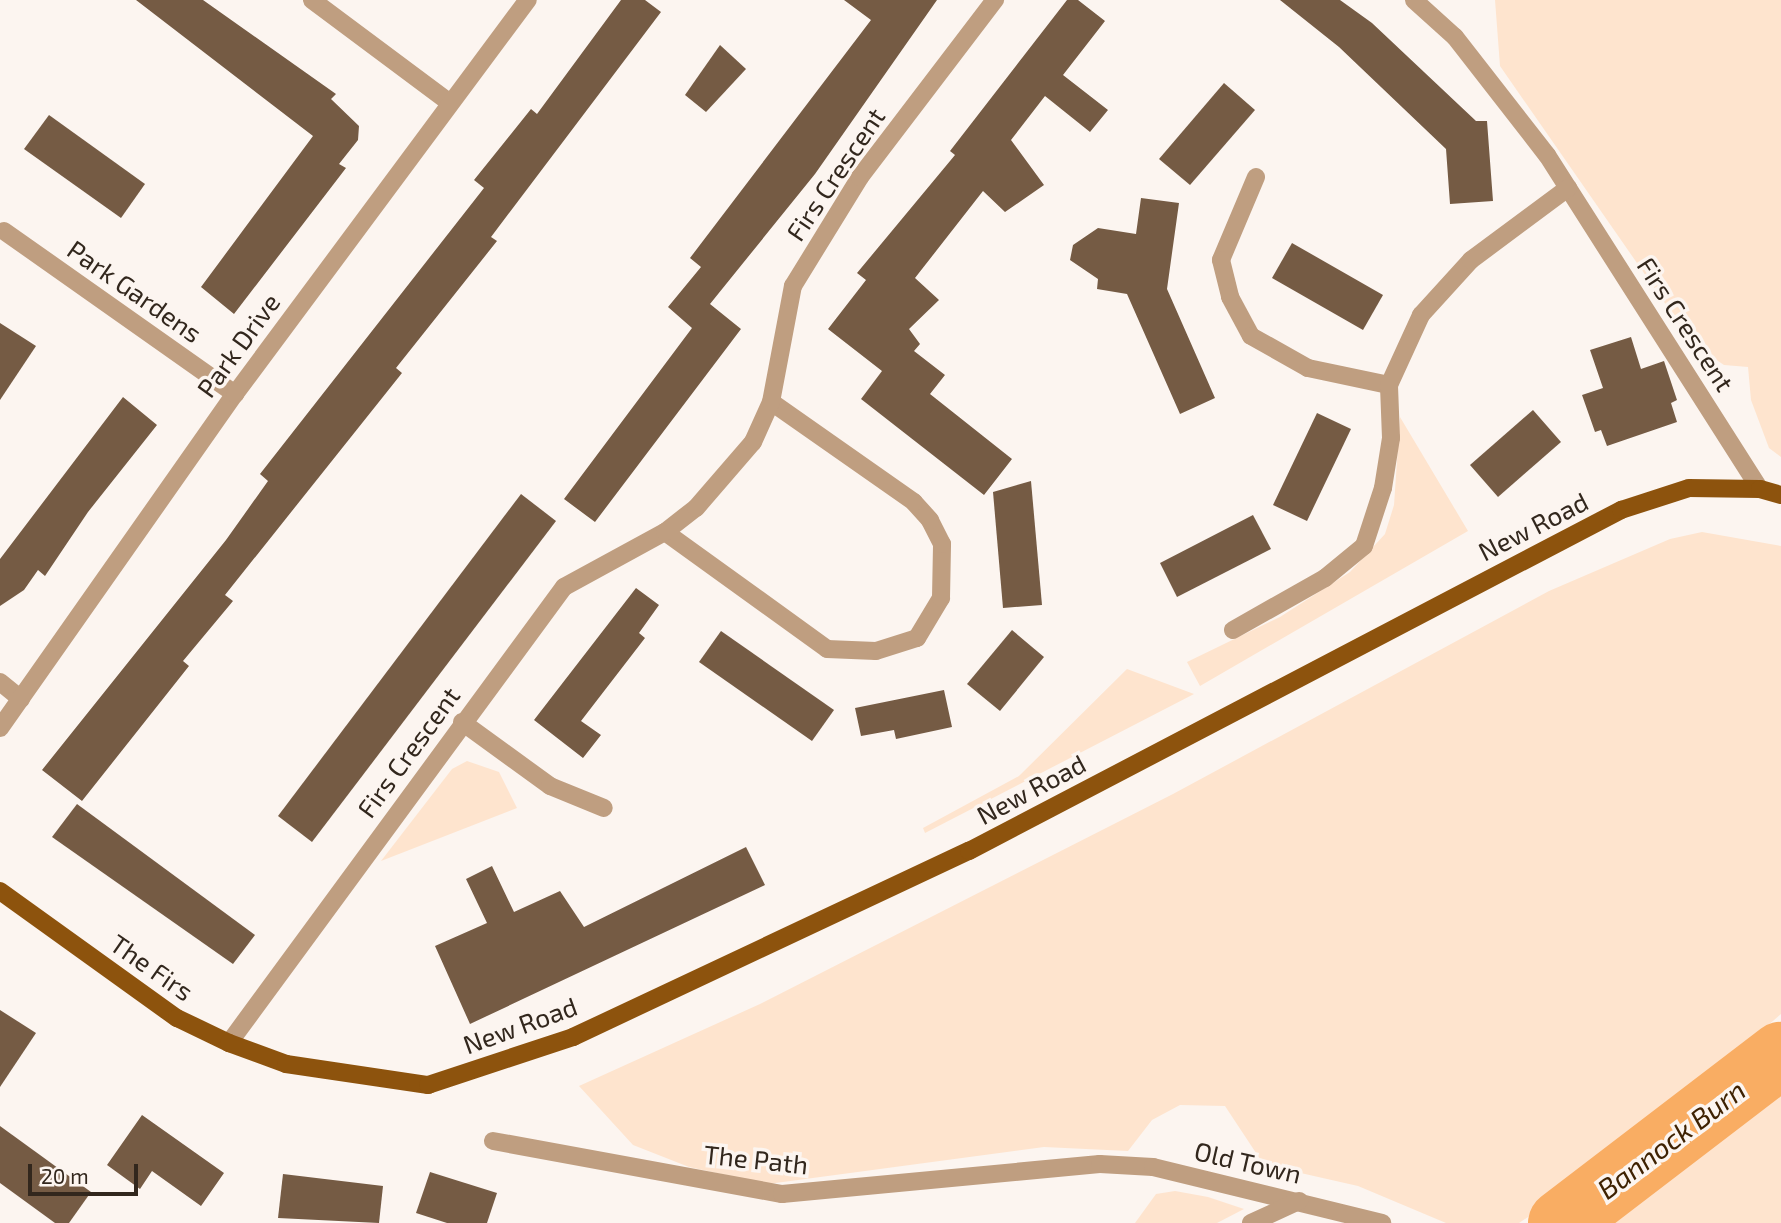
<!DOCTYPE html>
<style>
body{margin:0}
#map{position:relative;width:1781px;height:1223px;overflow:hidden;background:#fcf5f0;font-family:"Exo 2",sans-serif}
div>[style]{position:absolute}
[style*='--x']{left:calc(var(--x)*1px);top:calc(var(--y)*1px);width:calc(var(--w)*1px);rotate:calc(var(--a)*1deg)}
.green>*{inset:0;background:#fee4ce}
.river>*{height:66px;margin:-33px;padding:0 33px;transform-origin:33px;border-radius:33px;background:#f9ad63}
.building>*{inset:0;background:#755b44}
.minor>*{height:18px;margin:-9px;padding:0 9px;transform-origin:9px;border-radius:9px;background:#bf9e80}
.major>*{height:18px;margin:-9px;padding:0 9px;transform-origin:9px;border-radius:9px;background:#8d530d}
span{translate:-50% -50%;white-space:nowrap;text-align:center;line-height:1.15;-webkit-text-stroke:7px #fcf5f0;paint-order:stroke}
.street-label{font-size:26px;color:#32271d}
.water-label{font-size:28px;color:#3f2202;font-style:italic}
.scale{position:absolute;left:28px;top:1164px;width:110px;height:32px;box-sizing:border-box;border:4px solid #32271d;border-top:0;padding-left:9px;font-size:21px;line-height:24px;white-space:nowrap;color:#32271d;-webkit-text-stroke:5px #fcf5f0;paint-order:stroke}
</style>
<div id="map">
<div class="green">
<div style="clip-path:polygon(1495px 0,1781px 0,1781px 457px,1769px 448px,1751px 400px,1748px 367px,1724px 365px,1694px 345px,1500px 66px)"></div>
<div style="clip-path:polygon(1400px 417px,1468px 531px,1200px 686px,1187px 662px,1280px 617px,1350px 572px,1385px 534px,1394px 505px)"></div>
<div style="clip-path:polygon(1702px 532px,1781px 546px,1781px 1014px,1675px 1106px,1609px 1147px,1580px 1182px,1519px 1223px,1446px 1223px,1358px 1186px,1283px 1169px,1260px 1159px,1225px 1106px,1180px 1105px,1152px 1120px,1128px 1151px,1044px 1147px,768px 1184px,689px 1167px,633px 1145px,579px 1086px,760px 1004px,1173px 794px,1549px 591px,1670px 539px)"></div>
<div style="clip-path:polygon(1127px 669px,1194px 694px,925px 833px,923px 828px,1019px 776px)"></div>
<div style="clip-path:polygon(467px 761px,499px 772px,517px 808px,381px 861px,452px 769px)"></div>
<div style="clip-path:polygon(1781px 1086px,1781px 1223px,1584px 1223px,1755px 1107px)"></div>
<div style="clip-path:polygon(1175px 1191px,1208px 1197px,1244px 1209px,1217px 1223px,1135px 1223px,1156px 1194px)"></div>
</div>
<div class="river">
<div style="--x:1561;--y:1223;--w:277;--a:-37.4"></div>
</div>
<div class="building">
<div style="clip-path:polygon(136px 0,203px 0,336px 94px,331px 99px,359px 126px,358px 140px,339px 164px,346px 168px,234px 314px,201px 287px,313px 136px)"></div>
<div style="clip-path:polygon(621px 0,645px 0,661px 12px,491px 237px,497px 241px,396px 368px,402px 373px,225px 595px,233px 601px,183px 661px,189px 666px,82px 801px,42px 770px,226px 540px,268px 481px,260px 474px,484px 188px,474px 180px,531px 109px,537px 114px)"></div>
<div style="clip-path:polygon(844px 0,937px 0,815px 174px,710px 304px,741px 329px,595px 522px,564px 499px,692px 328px,668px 307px,701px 267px,690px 258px,871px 20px)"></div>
<div style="clip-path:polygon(1067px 0,1078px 0,1105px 21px,1063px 75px,1108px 110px,1090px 132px,1045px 96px,1011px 140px,1044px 185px,1005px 212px,983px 191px,915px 278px,939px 300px,909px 329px,920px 344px,914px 351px,945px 375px,930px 394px,1012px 459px,984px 495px,861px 399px,882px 371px,828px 329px,866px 280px,857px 273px,955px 155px,950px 151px)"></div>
<div style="clip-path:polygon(1280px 0,1340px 0,1372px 23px,1476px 121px,1487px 121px,1493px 201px,1450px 204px,1446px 149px,1339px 47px)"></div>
<div style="clip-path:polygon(720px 45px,746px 69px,706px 112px,685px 95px)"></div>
<div style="clip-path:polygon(1224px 83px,1255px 110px,1190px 185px,1159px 159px)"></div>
<div style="clip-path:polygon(49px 115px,145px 184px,121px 218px,24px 149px)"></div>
<div style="clip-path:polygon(1141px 198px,1179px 203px,1167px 289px,1215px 398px,1180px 414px,1127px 294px,1097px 289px,1098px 279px,1070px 260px,1073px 245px,1098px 228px,1136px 234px)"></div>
<div style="clip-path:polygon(1292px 243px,1383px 295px,1363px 330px,1272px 278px)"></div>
<div style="clip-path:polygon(0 323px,36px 346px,0 400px)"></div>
<div style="clip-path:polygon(1631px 337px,1641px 369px,1664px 361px,1677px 400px,1671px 403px,1677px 422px,1607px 446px,1601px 430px,1595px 432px,1582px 395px,1603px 388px,1590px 350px)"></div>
<div style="clip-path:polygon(123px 397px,157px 425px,88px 512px,45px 576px,38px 570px,24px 590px,0 606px,0 559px)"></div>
<div style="clip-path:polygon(1533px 410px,1561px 442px,1498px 497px,1470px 465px)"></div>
<div style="clip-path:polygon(1317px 413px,1351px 429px,1307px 521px,1273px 505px)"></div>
<div style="clip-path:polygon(1031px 481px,1042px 605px,1003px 608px,993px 492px)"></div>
<div style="clip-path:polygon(521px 494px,556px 521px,312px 842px,278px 816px)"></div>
<div style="clip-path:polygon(1253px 515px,1271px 549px,1177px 597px,1160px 563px)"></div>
<div style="clip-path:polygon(636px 588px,659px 605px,639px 633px,645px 638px,581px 721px,601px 735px,583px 758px,534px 720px)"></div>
<div style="clip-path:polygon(1012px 630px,1044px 657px,1000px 711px,967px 684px)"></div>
<div style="clip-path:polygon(721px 631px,834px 710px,812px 741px,699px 662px)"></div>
<div style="clip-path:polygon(944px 690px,952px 727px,896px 739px,894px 730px,861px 736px,855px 708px)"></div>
<div style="clip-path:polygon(77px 804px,255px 935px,233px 964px,52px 837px)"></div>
<div style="clip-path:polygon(746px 847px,765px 885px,470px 1024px,435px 946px,487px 923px,466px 879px,492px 866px,514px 912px,560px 891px,584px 927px)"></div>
<div style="clip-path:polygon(0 1010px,36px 1033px,0 1087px)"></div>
<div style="clip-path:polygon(142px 1115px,224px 1173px,201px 1206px,152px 1171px,140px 1189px,107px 1165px)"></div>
<div style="clip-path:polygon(0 1126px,91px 1192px,69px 1223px,55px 1223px,0 1183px)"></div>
<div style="clip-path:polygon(430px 1172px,497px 1193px,487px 1223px,447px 1223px,416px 1213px)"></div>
<div style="clip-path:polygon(283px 1174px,383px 1186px,379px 1223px,278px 1218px)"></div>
</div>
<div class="minor">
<div style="--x:312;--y:0;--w:171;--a:36.7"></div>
<div style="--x:1414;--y:0;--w:55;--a:42.1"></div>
<div style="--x:1455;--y:37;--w:150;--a:52.1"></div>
<div style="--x:1547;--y:155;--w:396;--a:57.5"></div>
<div style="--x:1256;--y:177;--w:90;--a:112.9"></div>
<div style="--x:1221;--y:260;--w:38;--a:76"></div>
<div style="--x:1230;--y:297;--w:44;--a:61.7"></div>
<div style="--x:1251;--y:336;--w:65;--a:29.3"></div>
<div style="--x:1308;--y:368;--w:83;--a:11.9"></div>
<div style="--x:4;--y:231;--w:283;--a:35.2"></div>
<div style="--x:665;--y:532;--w:200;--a:35.8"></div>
<div style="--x:827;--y:649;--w:49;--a:2.3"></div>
<div style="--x:876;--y:651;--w:43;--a:-17.6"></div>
<div style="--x:917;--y:638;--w:47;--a:-59"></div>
<div style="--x:941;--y:598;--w:54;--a:-88.9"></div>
<div style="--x:942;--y:544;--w:27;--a:-117"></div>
<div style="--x:930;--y:520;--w:24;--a:-132"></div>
<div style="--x:914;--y:502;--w:174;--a:-145"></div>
<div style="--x:1233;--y:630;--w:106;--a:-29.5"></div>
<div style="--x:1325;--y:578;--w:50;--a:-39.4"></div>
<div style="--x:1364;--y:546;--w:61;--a:-71.9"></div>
<div style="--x:1383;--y:488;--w:51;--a:-80.9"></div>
<div style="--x:1391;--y:438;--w:53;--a:-92.2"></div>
<div style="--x:1389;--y:385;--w:77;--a:-65.4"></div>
<div style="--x:1421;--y:315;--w:74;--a:-47.7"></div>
<div style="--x:1471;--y:260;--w:121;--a:-36.6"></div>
<div style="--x:0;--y:682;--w:27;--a:39"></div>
<div style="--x:462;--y:722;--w:109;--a:36"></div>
<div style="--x:550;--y:786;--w:58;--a:22.2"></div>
<div style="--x:0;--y:728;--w:408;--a:-54.9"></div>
<div style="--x:235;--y:394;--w:491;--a:-53.4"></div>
<div style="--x:229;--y:1043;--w:566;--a:-53.7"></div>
<div style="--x:564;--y:587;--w:115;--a:-28.6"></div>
<div style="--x:665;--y:532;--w:39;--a:-38"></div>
<div style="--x:696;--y:508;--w:87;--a:-49.2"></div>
<div style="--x:753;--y:442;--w:44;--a:-65.8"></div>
<div style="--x:771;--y:402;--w:118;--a:-79.3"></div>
<div style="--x:793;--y:286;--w:128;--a:-58.4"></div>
<div style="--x:860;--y:177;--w:223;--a:-52.7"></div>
<div style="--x:493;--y:1141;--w:294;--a:10.4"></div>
<div style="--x:782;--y:1194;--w:319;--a:-5.4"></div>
<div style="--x:1100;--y:1164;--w:53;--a:3.2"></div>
<div style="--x:1153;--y:1167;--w:236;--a:13.7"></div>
<div style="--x:1251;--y:1223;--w:53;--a:-24.6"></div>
</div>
<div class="major">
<div style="--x:0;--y:891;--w:218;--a:35.7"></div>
<div style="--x:177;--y:1018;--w:58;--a:25.7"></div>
<div style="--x:229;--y:1043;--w:61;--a:20.2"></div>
<div style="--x:286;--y:1064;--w:144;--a:8.4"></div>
<div style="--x:428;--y:1085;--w:153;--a:-18.3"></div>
<div style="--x:573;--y:1037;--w:438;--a:-25.2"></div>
<div style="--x:969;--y:851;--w:736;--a:-27.61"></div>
<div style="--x:1621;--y:510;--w:71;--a:-17.9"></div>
<div style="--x:1689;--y:488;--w:71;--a:0.8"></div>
<div style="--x:1760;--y:489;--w:22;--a:16"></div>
</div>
<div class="street-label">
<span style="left:835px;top:174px;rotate:-56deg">Firs Crescent</span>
<span style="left:135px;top:291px;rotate:35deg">Park Gardens</span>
<span style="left:1686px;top:324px;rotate:57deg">Firs Crescent</span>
<span style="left:238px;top:345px;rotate:-54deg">Park Drive</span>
<span style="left:1533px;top:526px;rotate:-27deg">New Road</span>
<span style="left:408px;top:752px;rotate:-54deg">Firs Crescent</span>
<span style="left:1031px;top:789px;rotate:-28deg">New Road</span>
<span style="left:152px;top:967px;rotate:35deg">The Firs</span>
<span style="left:520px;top:1025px;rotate:-20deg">New Road</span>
<span style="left:756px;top:1159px;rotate:6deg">The Path</span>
<span style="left:1248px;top:1162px;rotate:13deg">Old Town</span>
</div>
<div class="water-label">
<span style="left:1671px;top:1139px;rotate:-37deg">Bannock Burn</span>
</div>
<div class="scale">20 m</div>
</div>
